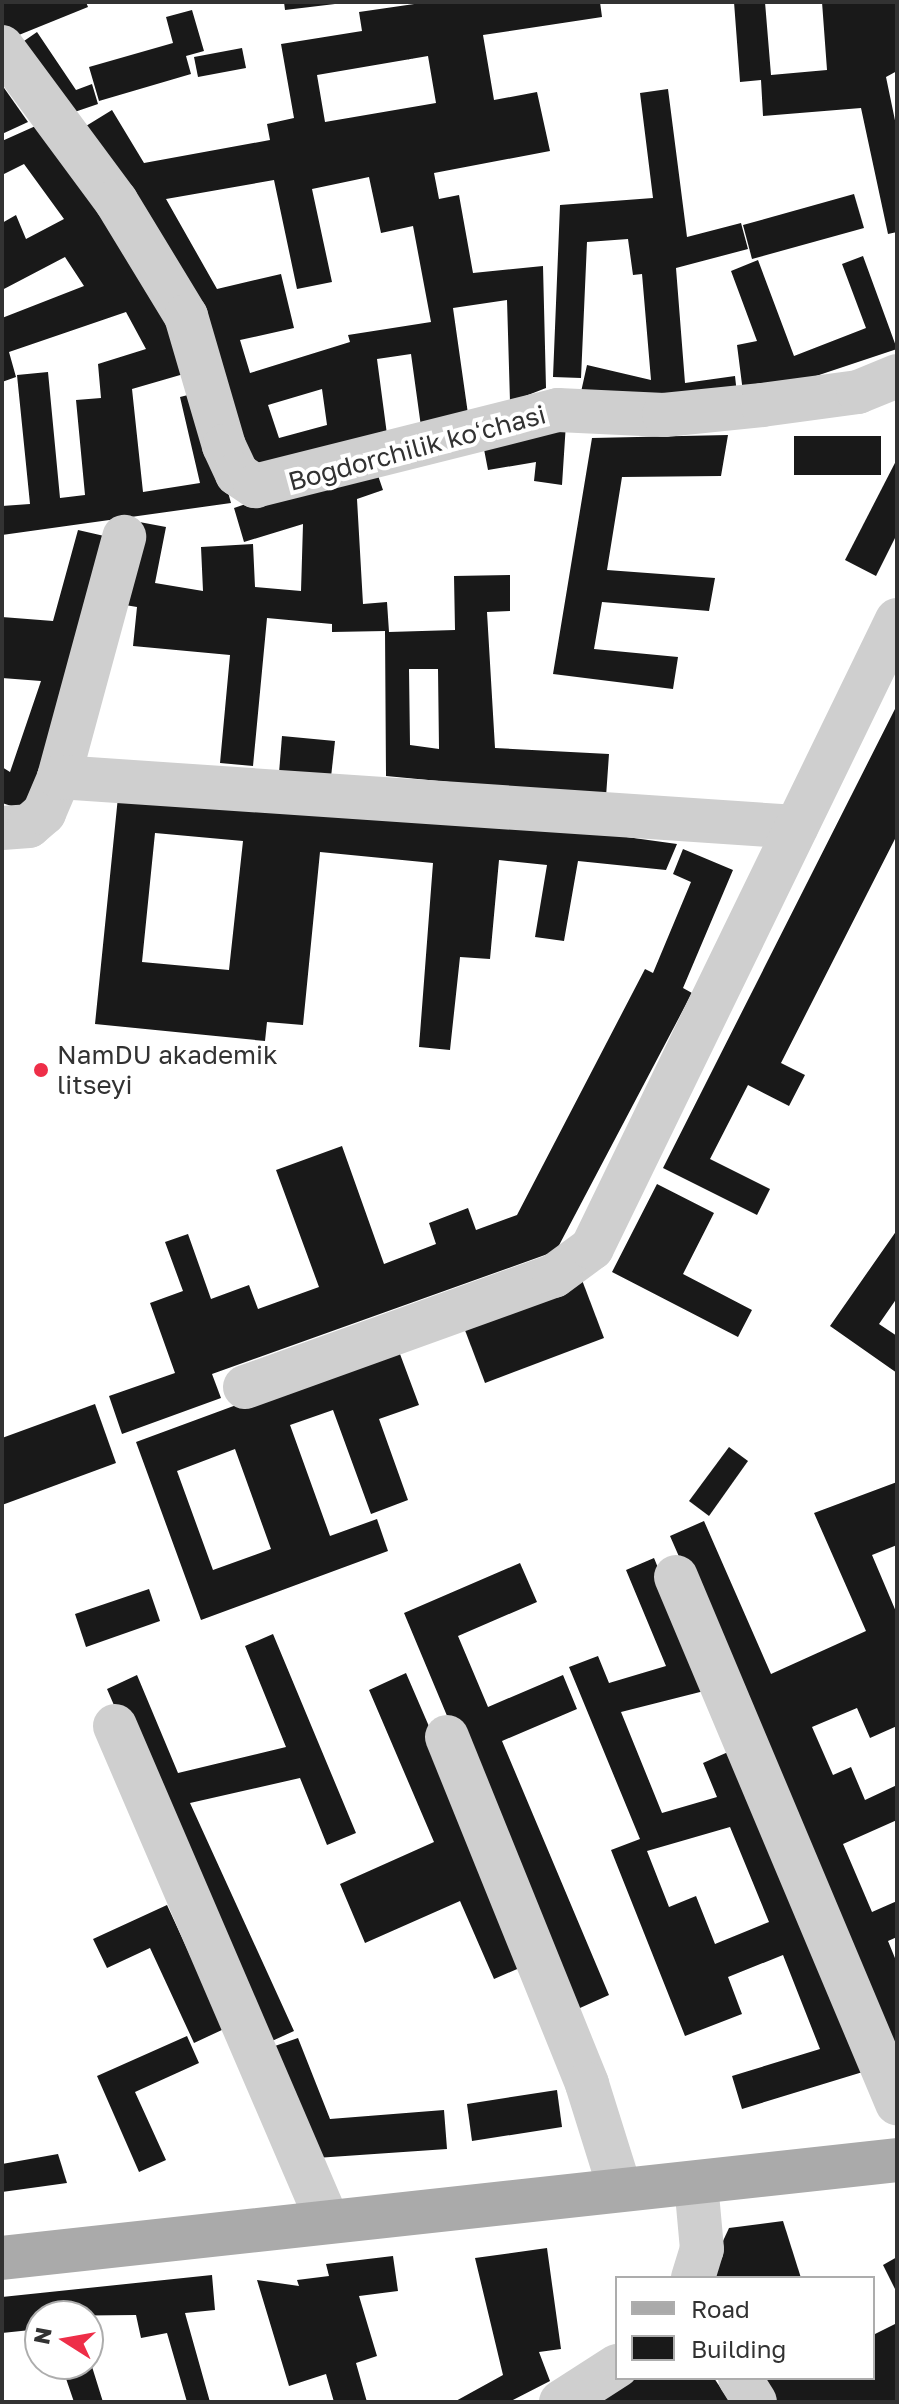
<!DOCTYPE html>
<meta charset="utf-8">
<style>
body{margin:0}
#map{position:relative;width:899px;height:2404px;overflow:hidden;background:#fff;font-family:"Golos Text",sans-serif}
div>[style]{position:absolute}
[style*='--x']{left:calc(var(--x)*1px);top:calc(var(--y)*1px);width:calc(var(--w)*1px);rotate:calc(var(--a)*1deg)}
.building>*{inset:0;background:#191919}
.minor>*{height:44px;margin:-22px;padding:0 22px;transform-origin:22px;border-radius:22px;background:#cfcfcf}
.major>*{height:44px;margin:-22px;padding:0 22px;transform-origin:22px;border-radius:22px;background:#aaa}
.dots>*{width:22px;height:22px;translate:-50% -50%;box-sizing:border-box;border:4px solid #fff;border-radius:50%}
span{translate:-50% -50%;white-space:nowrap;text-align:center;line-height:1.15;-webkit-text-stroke:8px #fff;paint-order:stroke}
.street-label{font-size:26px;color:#323232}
.poi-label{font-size:26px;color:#323232}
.left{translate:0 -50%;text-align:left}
.frame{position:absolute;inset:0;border:4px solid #323232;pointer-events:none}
.legend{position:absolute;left:615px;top:2276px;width:260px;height:104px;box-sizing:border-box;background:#fff;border:2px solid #adadad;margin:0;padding:10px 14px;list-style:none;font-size:24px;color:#323232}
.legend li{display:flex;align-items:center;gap:16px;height:40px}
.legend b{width:40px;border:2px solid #adadad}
.north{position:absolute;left:24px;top:2300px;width:80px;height:80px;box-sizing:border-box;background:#fff;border:2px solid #adadad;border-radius:50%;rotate:281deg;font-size:22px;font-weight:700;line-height:32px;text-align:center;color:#323232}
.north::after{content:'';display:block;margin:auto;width:28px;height:36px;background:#ee2e48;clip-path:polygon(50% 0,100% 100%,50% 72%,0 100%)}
</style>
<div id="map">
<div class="building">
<div style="clip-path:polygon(2px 2px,86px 2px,88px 7px,4px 41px)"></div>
<div style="clip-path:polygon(284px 2px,335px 2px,335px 4px,285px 10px)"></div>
<div style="clip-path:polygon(evenodd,428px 2px,600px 2px,602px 17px,483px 35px,494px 100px,537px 92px,550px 151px,434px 173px,439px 199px,459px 195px,473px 273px,543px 266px,546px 388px,510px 402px,507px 300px,453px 308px,469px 421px,422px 434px,411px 354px,377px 359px,388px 442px,263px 476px,73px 134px,112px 110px,144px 163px,270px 140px,267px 124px,294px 118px,281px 44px,362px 31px,359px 12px,428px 2px,428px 56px,436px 103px,325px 122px,317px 75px,428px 56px,428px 2px,369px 177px,381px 233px,413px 226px,431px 322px,348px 335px,350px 342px,250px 373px,240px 340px,294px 328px,281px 274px,217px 289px,166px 199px,274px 180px,297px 289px,332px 282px,312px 189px,369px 177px,428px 2px,322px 389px,327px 425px,279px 438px,268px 405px,322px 389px)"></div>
<div style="clip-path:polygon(734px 2px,765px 2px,771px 75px,827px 70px,822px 2px,897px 2px,897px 71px,886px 77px,897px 130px,897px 232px,888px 234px,861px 108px,763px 116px,761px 80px,740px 82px)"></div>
<div style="clip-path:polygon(192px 10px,204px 51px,186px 56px,191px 74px,99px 101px,89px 67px,173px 43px,166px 17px)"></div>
<div style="clip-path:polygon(37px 32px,76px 90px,92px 84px,98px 104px,57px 118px,11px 50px)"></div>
<div style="clip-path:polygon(242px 48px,246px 68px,198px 77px,194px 57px)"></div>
<div style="clip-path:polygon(2px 85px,28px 122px,2px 134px)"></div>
<div style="clip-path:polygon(668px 89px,687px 237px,741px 223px,748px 249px,676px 268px,685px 383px,735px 376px,738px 403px,581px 392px,587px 365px,651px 380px,642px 274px,633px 275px,628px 239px,587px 242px,581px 378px,553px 377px,560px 205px,653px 198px,640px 93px)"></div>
<div style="clip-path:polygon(40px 124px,99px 200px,194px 371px,132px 389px,143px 492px,200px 483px,180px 397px,200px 392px,231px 503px,2px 535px,2px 506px,30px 504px,17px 375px,48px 372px,60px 498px,85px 495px,76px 400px,101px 398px,98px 364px,146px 349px,126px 312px,9px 352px,16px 377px,2px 382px,2px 318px,84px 286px,65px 257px,2px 290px,2px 223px,16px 215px,26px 239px,64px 219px,24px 164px,2px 175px,2px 141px)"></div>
<div style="clip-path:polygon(854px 194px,864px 228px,752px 259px,743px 225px)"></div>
<div style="clip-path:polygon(863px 256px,897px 349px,744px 400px,737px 345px,757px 341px,731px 271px,758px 260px,794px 356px,866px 328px,842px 264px)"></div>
<div style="clip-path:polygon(566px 423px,562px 485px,534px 481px,536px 462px,488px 470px,482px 439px)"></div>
<div style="clip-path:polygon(728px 435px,721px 476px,622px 477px,607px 570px,715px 578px,709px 611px,602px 602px,594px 649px,678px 657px,673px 689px,553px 674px,592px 438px)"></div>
<div style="clip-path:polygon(794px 436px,881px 436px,881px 475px,794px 475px)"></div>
<div style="clip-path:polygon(897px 459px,897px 534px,876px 576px,845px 560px)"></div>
<div style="clip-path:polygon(evenodd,373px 461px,383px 490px,357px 499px,363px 604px,387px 602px,389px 632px,455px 630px,454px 576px,510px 575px,510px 611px,487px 612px,495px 748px,609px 754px,606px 797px,386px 776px,385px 631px,332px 632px,332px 624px,267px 618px,253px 766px,220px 763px,230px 655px,133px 646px,137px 607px,119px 604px,134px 521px,166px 527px,155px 583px,203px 591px,201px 547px,253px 544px,255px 587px,301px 591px,303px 524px,244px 542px,234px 508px,373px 461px,409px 669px,438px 669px,439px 749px,410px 745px,409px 669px)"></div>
<div style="clip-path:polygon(78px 530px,113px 538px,27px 811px,2px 803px,2px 767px,10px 772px,41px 681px,2px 678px,2px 617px,53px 621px)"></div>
<div style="clip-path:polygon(897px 705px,897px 835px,781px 1063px,805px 1075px,789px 1106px,748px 1085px,710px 1159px,770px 1189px,757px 1215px,663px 1168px)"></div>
<div style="clip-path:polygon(282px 736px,335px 741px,331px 777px,279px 773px)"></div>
<div style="clip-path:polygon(evenodd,119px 787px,583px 831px,677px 844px,666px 870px,578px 861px,564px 941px,535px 937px,547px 865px,499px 860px,490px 959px,460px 957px,450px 1050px,419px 1047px,433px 863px,320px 852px,303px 1025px,267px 1022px,265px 1041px,95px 1024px,119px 787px,155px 833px,243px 841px,229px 970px,142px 962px,155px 833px)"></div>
<div style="clip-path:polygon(683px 849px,733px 870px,683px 988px,692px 993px,556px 1251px,212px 1374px,221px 1398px,122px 1434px,109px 1396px,175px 1373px,150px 1303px,183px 1291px,165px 1242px,188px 1234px,211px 1299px,249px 1285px,258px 1309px,319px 1287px,276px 1170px,342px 1146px,384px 1264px,436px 1244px,429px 1223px,468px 1208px,476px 1230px,517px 1215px,645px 969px,653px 973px,691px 882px,673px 874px)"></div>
<div style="clip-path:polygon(657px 1184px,714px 1213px,683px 1274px,752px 1310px,738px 1337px,612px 1272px)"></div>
<div style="clip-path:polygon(897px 1230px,897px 1298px,879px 1324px,897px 1336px,897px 1373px,830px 1326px)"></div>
<div style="clip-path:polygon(582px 1280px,604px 1338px,485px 1383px,463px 1325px)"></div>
<div style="clip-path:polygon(evenodd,397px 1346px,419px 1405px,379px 1419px,408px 1500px,371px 1514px,333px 1410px,290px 1425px,330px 1536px,377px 1519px,388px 1551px,201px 1620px,136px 1442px,397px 1346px,235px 1449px,271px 1549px,213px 1570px,177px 1471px,235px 1449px)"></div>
<div style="clip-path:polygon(95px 1404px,116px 1463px,2px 1505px,2px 1438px)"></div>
<div style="clip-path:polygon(729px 1447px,748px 1461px,709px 1516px,689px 1501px)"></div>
<div style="clip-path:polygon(897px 1482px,897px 1545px,872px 1555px,897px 1614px,897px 1726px,870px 1738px,857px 1708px,812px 1727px,833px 1775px,851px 1767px,865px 1800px,897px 1785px,897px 1820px,843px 1844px,872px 1912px,897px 1901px,897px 1937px,888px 1941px,897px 1963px,897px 2056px,670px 1536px,704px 1521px,771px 1674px,866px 1631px,814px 1513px)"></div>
<div style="clip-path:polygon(evenodd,654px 1558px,708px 1690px,621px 1712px,662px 1813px,717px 1797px,703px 1763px,735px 1749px,866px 2071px,742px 2109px,732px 2076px,820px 2049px,783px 1955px,728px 1977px,742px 2014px,685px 2036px,611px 1850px,640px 1839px,569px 1667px,598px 1656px,609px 1683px,666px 1666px,626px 1570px,654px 1558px,730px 1827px,769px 1922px,715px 1944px,696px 1896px,669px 1907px,647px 1851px,730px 1827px)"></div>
<div style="clip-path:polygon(520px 1563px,537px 1602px,458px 1636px,488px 1707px,563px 1675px,577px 1709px,502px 1741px,609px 1995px,571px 2012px,404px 1613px)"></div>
<div style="clip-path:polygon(149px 1589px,160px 1621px,86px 1647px,75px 1614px)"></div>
<div style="clip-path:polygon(273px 1634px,356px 1833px,327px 1845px,300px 1778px,190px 1803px,294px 2031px,261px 2046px,107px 1689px,137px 1675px,178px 1773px,286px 1747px,245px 1646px)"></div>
<div style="clip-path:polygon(406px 1673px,531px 1963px,494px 1979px,460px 1901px,365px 1943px,340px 1884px,434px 1842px,369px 1690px)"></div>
<div style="clip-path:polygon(167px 1905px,224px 2029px,194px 2043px,150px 1948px,107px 1968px,93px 1939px)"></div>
<div style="clip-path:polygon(187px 2036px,199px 2063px,135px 2092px,166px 2160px,139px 2172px,97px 2076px)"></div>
<div style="clip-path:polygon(298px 2038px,330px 2119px,444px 2110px,447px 2149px,316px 2158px,272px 2047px)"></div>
<div style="clip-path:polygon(557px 2090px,562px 2127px,472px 2141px,467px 2104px)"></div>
<div style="clip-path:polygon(58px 2154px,67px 2183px,2px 2192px,2px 2164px)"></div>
<div style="clip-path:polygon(783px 2221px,801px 2278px,706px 2278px,729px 2228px)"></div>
<div style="clip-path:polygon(547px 2248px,561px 2349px,539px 2352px,550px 2381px,509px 2402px,454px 2402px,503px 2375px,475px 2258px)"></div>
<div style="clip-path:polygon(393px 2256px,398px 2291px,359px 2296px,377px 2356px,356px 2363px,367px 2402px,334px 2402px,326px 2374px,289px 2386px,257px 2280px,299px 2286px,297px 2280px,329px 2276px,326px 2264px)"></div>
<div style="clip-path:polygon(897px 2257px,897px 2293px,883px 2265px)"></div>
<div style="clip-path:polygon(212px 2275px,215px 2310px,185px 2313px,210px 2402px,187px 2402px,167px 2333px,141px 2338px,136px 2315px,40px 2316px,40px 2329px,2px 2333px,2px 2297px)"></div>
<div style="clip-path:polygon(897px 2323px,895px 2402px,761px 2402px,749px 2378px,873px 2378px,873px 2335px)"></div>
<div style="clip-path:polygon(89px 2357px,103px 2402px,74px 2402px,61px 2364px,88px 2364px)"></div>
<div style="clip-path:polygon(632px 2378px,714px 2378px,730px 2402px,597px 2402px)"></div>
</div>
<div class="minor">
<div style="--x:2;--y:47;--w:192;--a:53.5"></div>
<div style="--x:116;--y:201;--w:135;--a:58.7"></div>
<div style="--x:186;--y:316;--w:135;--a:73.7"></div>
<div style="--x:224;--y:446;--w:31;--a:65"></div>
<div style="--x:237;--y:474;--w:22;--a:34"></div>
<div style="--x:255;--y:486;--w:312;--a:-14.1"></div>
<div style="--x:558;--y:410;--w:106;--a:2.7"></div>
<div style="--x:664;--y:415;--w:99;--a:-5.8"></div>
<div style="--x:762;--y:405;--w:97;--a:-7.7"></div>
<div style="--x:858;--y:392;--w:42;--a:-22.3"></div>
<div style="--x:59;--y:777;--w:249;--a:-74.8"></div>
<div style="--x:2;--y:828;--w:27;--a:-4"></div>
<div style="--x:29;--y:826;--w:20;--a:-41"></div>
<div style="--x:44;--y:813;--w:39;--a:-67"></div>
<div style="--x:59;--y:777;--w:739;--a:3.88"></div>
<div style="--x:245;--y:1387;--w:328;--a:-19.8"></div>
<div style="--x:554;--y:1276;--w:47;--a:-36.4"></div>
<div style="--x:592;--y:1248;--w:698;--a:-64.1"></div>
<div style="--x:676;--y:1577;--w:571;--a:67.21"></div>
<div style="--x:115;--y:1726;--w:538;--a:66.77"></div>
<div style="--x:447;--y:1737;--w:374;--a:68"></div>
<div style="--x:587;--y:2084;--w:107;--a:72.6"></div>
<div style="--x:693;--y:2278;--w:30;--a:-73"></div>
<div style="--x:702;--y:2249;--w:66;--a:-95.2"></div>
<div style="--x:740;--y:2378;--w:28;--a:58"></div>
<div style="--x:561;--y:2402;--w:67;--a:-32.7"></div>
</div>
<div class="major">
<div style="--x:2;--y:2258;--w:900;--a:-6.25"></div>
</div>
<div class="dots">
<div style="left:41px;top:1070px;background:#ee2e48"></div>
</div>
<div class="street-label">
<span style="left:417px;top:448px;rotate:-15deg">Bogdorchilik koʻchasi</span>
</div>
<div class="poi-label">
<span class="left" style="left:57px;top:1070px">NamDU akademik<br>litseyi</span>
</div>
<div class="frame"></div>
<ul class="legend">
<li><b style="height:10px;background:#aaa"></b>Road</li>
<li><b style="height:22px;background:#191919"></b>Building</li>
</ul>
<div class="north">N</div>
</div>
